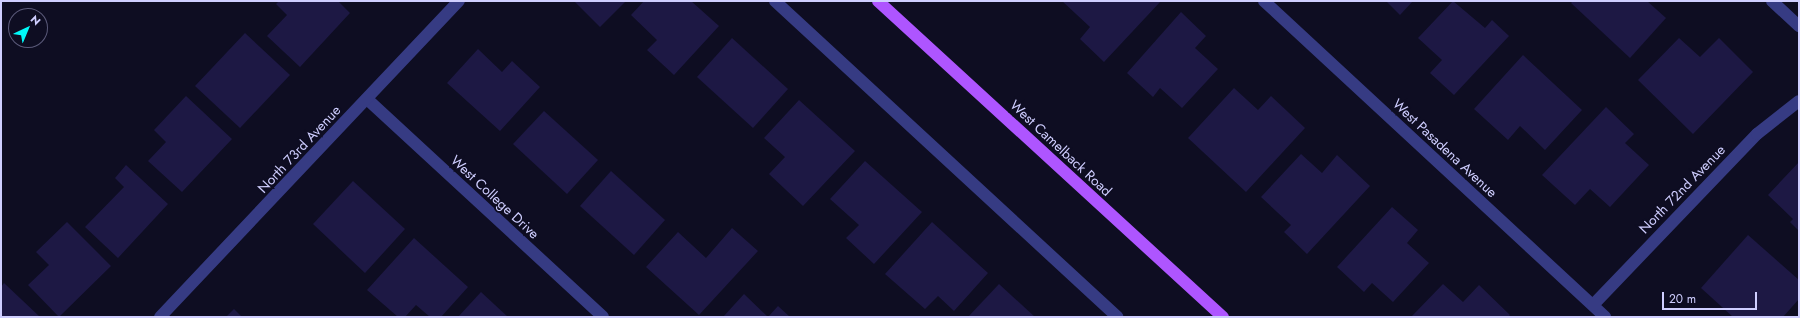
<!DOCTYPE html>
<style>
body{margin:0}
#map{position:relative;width:1800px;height:318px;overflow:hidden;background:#0e0d22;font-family:Jost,sans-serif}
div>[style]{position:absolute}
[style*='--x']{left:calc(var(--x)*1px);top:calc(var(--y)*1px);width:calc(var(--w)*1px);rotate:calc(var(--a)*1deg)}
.building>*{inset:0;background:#1d1844}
.minor>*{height:12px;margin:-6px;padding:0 6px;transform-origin:6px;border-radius:6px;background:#363b83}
.major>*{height:12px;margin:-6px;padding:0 6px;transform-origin:6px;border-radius:6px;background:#ae55ff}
span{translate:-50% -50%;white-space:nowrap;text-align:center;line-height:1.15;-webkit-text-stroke:3.5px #0e0d22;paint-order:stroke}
.street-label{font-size:14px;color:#cfceff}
.frame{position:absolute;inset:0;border:2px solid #cfceff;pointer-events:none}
.north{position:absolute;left:8px;top:8px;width:40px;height:40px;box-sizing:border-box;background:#0e0d22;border:1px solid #5b5a7a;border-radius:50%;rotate:44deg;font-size:11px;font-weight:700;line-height:16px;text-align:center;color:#cfceff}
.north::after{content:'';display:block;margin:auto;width:14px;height:18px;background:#00f9f9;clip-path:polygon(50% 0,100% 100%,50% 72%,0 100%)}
.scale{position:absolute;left:1662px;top:292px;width:95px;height:18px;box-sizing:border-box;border:2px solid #cfceff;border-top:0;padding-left:5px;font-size:12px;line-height:14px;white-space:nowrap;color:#cfceff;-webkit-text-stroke:3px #0e0d22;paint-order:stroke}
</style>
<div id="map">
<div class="building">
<div style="clip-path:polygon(279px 1px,338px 1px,350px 13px,300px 67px,267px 36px,287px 15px,276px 4px)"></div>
<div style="clip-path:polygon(574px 1px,626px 1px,600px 27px)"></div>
<div style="clip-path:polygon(644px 1px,691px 1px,719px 26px,674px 75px,647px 50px,657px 40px,631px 15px)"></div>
<div style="clip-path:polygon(1062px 1px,1161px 1px,1104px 62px,1080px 39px,1090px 27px)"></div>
<div style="clip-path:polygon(1386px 1px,1413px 1px,1400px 15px)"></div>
<div style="clip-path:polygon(1453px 1px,1485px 28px,1492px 20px,1509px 36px,1454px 95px,1430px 73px,1442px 60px,1418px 38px)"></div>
<div style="clip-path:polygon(1573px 1px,1647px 1px,1666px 18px,1630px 58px,1571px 3px)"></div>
<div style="clip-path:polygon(1181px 12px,1206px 36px,1195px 48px,1218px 69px,1182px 108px,1160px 88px,1153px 97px,1127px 73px)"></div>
<div style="clip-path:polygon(245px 33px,290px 75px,240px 128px,195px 86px)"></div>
<div style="clip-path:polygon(732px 38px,788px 89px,753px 128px,697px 77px)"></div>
<div style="clip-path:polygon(1679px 38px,1700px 57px,1719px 38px,1753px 72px,1693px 134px,1638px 80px)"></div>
<div style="clip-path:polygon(478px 49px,502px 72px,512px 61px,540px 87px,500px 131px,447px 83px)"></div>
<div style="clip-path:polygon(1523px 55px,1582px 110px,1545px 150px,1520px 126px,1508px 140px,1474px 109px)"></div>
<div style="clip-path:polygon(1234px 88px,1258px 110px,1271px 96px,1305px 128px,1246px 192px,1188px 138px)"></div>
<div style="clip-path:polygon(186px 96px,232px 139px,182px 192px,148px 161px,166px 142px,154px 130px)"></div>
<div style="clip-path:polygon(799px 100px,855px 151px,803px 206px,769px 174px,785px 157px,764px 138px)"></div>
<div style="clip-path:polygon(1606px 107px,1634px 134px,1625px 143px,1649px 165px,1610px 207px,1590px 189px,1575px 205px,1542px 175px)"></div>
<div style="clip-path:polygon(544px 111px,598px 160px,567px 194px,513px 144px)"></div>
<div style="clip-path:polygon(1301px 154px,1322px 173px,1337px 155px,1370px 186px,1307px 254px,1284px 232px,1291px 225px,1261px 197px)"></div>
<div style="clip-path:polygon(865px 161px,922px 212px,874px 264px,846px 238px,859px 225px,830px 199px)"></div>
<div style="clip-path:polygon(1799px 162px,1799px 231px,1790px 222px,1793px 219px,1768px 195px)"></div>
<div style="clip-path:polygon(126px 165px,168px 204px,118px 258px,85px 227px,124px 187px,115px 178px)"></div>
<div style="clip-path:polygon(611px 171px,665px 220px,634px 255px,580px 206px)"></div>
<div style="clip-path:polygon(353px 181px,405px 229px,365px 273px,313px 224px)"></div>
<div style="clip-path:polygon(1392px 207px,1418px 230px,1407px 243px,1429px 263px,1393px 302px,1372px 283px,1364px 292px,1337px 267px)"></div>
<div style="clip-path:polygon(67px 222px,111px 266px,59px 317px,28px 285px,49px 265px,36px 252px)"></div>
<div style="clip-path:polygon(932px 222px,988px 273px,954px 311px,938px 296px,925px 309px,885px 274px)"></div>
<div style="clip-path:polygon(732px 228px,758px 251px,699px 315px,646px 267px,678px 232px,706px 258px)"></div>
<div style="clip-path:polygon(1748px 235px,1799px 280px,1799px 299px,1783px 317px,1733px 317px,1701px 288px)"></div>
<div style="clip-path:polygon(414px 238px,468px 287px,441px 317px,430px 317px,416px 305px,405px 317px,398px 317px,367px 290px)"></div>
<div style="clip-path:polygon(4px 283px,40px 317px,1px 317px,1px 287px)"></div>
<div style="clip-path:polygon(999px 284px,1035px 317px,968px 317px)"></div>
<div style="clip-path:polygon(1443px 284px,1463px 302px,1479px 285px,1510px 315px,1508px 317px,1411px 317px)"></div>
<div style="clip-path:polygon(481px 292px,508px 317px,458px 317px)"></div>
<div style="clip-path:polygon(744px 294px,768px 317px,778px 306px,790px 317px,723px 317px)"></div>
<div style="clip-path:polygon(234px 309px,242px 317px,226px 317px)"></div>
</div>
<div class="minor">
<div style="--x:775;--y:1;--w:466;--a:42.7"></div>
<div style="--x:1264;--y:1;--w:465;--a:42.8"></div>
<div style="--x:1772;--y:1;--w:37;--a:43"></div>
<div style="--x:367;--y:99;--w:321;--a:42.7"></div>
<div style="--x:1593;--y:305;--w:237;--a:-46.2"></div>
<div style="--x:1757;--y:134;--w:53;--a:-38.2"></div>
<div style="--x:160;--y:317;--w:435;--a:-46.6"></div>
</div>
<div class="major">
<div style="--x:878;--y:1;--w:468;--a:42.5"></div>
</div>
<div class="street-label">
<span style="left:1061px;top:148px;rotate:43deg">West Camelback Road</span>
<span style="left:1445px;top:148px;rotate:43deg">West Pasadena Avenue</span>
<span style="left:299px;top:149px;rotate:-47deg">North 73rd Avenue</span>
<span style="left:1682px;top:189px;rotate:-46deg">North 72nd Avenue</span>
<span style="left:495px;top:197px;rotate:43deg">West College Drive</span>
</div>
<div class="frame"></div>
<div class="north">N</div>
<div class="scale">20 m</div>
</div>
